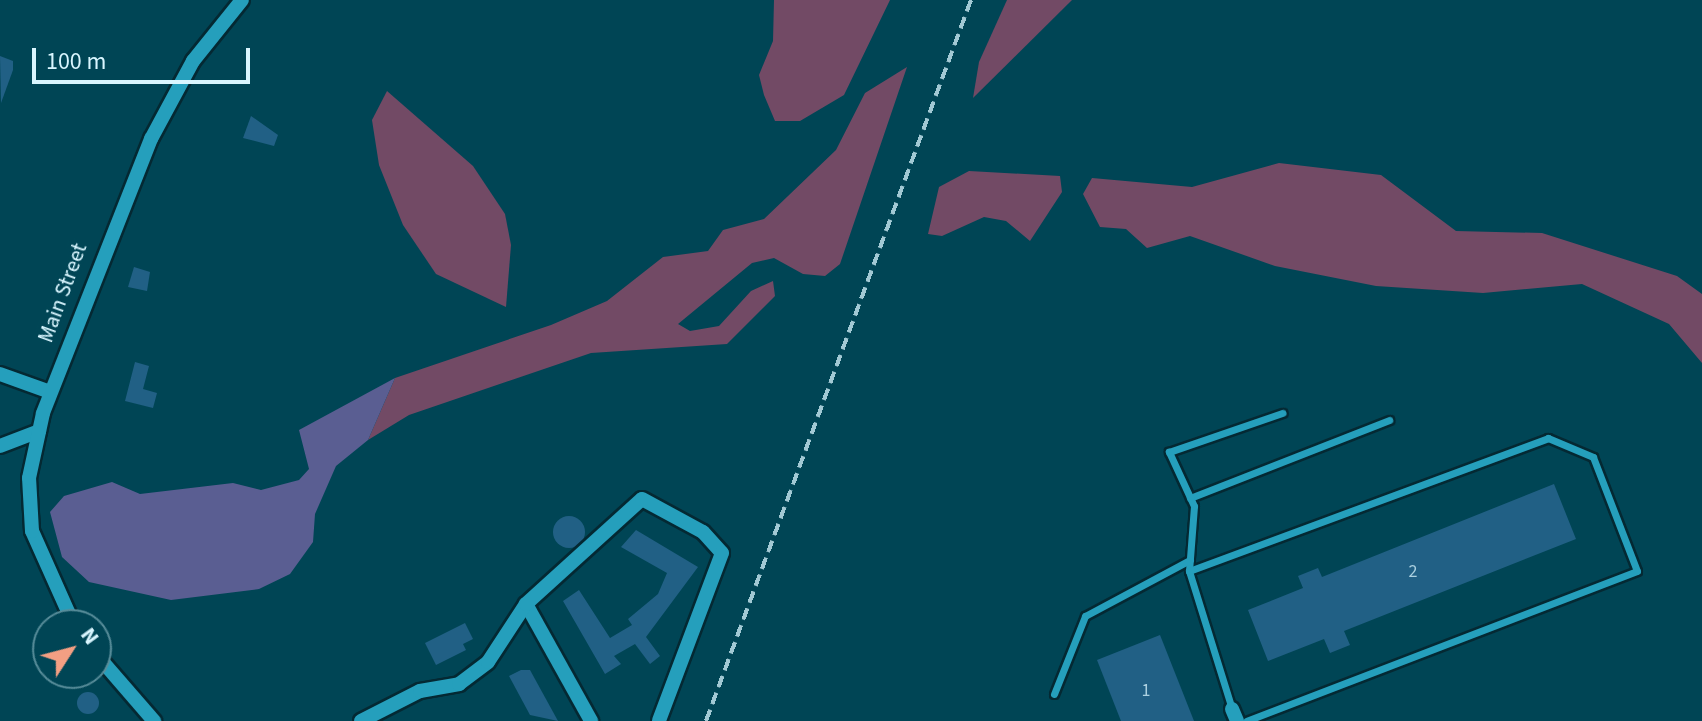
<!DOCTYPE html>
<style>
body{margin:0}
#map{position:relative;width:1702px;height:721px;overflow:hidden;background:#004555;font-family:"Source Sans 3",sans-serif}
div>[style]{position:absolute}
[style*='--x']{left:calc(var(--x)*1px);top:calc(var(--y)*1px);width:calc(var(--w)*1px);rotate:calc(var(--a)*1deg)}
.green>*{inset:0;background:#724a65}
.water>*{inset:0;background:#5a5e92}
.building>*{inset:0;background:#216085}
.round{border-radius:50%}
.roads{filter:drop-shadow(2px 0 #042933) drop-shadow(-2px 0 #042933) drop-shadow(0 2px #042933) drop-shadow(0 -2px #042933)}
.service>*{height:7px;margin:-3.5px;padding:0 3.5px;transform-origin:3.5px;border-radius:3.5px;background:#259fbc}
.minor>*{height:14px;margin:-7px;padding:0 7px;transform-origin:7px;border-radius:7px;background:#259fbc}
.rail>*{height:4px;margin-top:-2px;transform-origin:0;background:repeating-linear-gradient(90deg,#a2c9d4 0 12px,transparent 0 18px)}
span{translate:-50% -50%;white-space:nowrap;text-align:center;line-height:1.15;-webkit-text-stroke:7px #004555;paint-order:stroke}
.number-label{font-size:18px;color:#abd0e0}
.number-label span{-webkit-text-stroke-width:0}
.street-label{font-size:22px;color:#d9f6ff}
.north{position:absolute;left:32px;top:609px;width:80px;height:80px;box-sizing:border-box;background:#004555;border:2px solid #578c99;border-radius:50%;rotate:54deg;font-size:22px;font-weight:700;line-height:32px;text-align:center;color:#d9f6ff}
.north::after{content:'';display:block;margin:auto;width:28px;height:36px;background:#f39f83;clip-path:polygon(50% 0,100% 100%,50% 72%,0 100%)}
.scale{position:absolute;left:32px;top:48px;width:218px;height:36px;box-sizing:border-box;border:4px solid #d9f6ff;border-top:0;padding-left:10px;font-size:24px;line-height:28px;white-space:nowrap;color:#d9f6ff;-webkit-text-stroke:6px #004555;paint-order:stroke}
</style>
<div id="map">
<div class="green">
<div style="clip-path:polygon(774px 0,890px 0,844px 95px,800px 121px,775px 121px,764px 95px,759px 75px,773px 41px)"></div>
<div style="clip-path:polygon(1007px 0,1072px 0,973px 98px,979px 62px)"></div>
<div style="clip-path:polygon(907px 67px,840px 264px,825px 276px,803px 274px,774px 258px,752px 263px,678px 324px,690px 331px,719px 326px,751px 291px,773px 281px,775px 296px,727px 344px,591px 353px,409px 415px,368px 440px,395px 378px,551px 325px,607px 301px,663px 257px,708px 251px,723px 230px,764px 219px,836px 150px,865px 93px)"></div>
<div style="clip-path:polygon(387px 91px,473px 166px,505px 214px,511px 245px,506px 307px,436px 274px,403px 225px,379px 165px,372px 120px)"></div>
<div style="clip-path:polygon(1279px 163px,1381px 175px,1456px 231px,1542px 233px,1677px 276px,1702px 294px,1702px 363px,1669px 324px,1582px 284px,1483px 293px,1376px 286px,1275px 266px,1190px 236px,1147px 248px,1126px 229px,1100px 227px,1083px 194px,1092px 178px,1192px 187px)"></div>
<div style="clip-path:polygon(969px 171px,1060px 176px,1062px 192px,1030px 241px,1006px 221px,984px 217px,942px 236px,928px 234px,939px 187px)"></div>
</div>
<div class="water">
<div style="clip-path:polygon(395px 378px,368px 440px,336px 466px,315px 514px,313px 542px,290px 574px,259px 589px,171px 600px,89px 582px,62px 557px,50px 512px,64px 496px,112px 482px,140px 494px,233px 483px,261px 490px,299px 480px,309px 469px,299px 430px)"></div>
</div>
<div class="building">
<div style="clip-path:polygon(0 56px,13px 61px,13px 70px,1px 103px)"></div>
<div style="clip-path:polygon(251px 116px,278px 135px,274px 146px,243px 138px)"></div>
<div style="clip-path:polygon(134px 267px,150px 272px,147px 291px,128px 287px)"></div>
<div style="clip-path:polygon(135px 362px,149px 366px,143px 389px,157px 393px,153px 408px,125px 401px)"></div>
<div style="clip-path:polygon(1554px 484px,1576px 539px,1344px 631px,1350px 645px,1330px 653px,1324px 639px,1268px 661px,1248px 610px,1303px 588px,1298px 576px,1318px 568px,1322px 577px)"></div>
<div class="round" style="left:553px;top:516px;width:32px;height:32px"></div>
<div style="clip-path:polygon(636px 530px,698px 567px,646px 637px,660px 656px,650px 664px,635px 644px,614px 656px,621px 664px,605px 674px,563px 601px,579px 590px,610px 638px,632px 625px,628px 619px,658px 594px,667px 573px,621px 547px)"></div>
<div style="clip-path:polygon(465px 623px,473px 639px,463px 644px,466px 650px,436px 665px,425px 643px)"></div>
<div style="clip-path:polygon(1160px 635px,1194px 721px,1121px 721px,1097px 660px)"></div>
<div style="clip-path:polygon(521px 670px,530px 670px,558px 721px,530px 715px,509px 676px)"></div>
<div class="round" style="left:77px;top:692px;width:22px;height:22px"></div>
</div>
<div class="roads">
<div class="service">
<div style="--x:1190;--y:498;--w:214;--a:-21.4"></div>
<div style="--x:1189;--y:571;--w:65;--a:-85.6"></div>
<div style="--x:1194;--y:506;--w:60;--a:-114.8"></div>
<div style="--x:1169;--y:452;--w:120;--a:-19"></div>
<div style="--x:1054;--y:694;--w:84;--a:-68.3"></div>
<div style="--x:1085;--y:616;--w:119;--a:-28.1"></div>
<div style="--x:1232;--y:709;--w:145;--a:-107.3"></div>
<div style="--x:1189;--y:571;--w:383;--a:-20.3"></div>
<div style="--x:1548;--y:438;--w:49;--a:22.9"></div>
<div style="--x:1593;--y:457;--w:122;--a:68.9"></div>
<div style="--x:1637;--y:571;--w:418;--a:159"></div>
</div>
<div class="minor">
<div style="--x:0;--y:374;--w:53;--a:19.8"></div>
<div style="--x:0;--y:446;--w:42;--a:-21"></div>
<div style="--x:526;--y:604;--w:134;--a:60.9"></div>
<div style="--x:74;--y:625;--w:103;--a:-114.1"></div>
<div style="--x:32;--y:531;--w:53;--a:-93.2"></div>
<div style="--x:29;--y:478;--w:66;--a:-77.8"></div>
<div style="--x:43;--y:413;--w:295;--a:-68.5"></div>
<div style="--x:151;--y:139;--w:89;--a:-61.7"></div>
<div style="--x:193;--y:61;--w:78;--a:-51.2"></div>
<div style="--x:96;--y:654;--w:89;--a:49.1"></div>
<div style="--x:1232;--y:709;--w:13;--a:67"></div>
<div style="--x:361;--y:721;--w:66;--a:-27"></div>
<div style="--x:420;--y:691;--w:40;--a:-10"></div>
<div style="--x:459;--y:684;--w:36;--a:-37"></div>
<div style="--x:488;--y:662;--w:69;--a:-56.8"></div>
<div style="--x:526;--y:604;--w:156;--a:-42.2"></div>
<div style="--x:642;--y:499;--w:69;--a:28.4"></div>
<div style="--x:703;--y:532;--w:28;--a:48"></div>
<div style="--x:722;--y:553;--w:179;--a:110.6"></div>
</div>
</div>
<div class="rail">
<div style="--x:706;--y:721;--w:768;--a:-69.82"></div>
</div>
<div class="number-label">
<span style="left:1413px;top:572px">2</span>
<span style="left:1146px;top:691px">1</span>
</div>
<div class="street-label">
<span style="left:63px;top:293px;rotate:-70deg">Main Street</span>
</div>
<div class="north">N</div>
<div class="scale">100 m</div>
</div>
